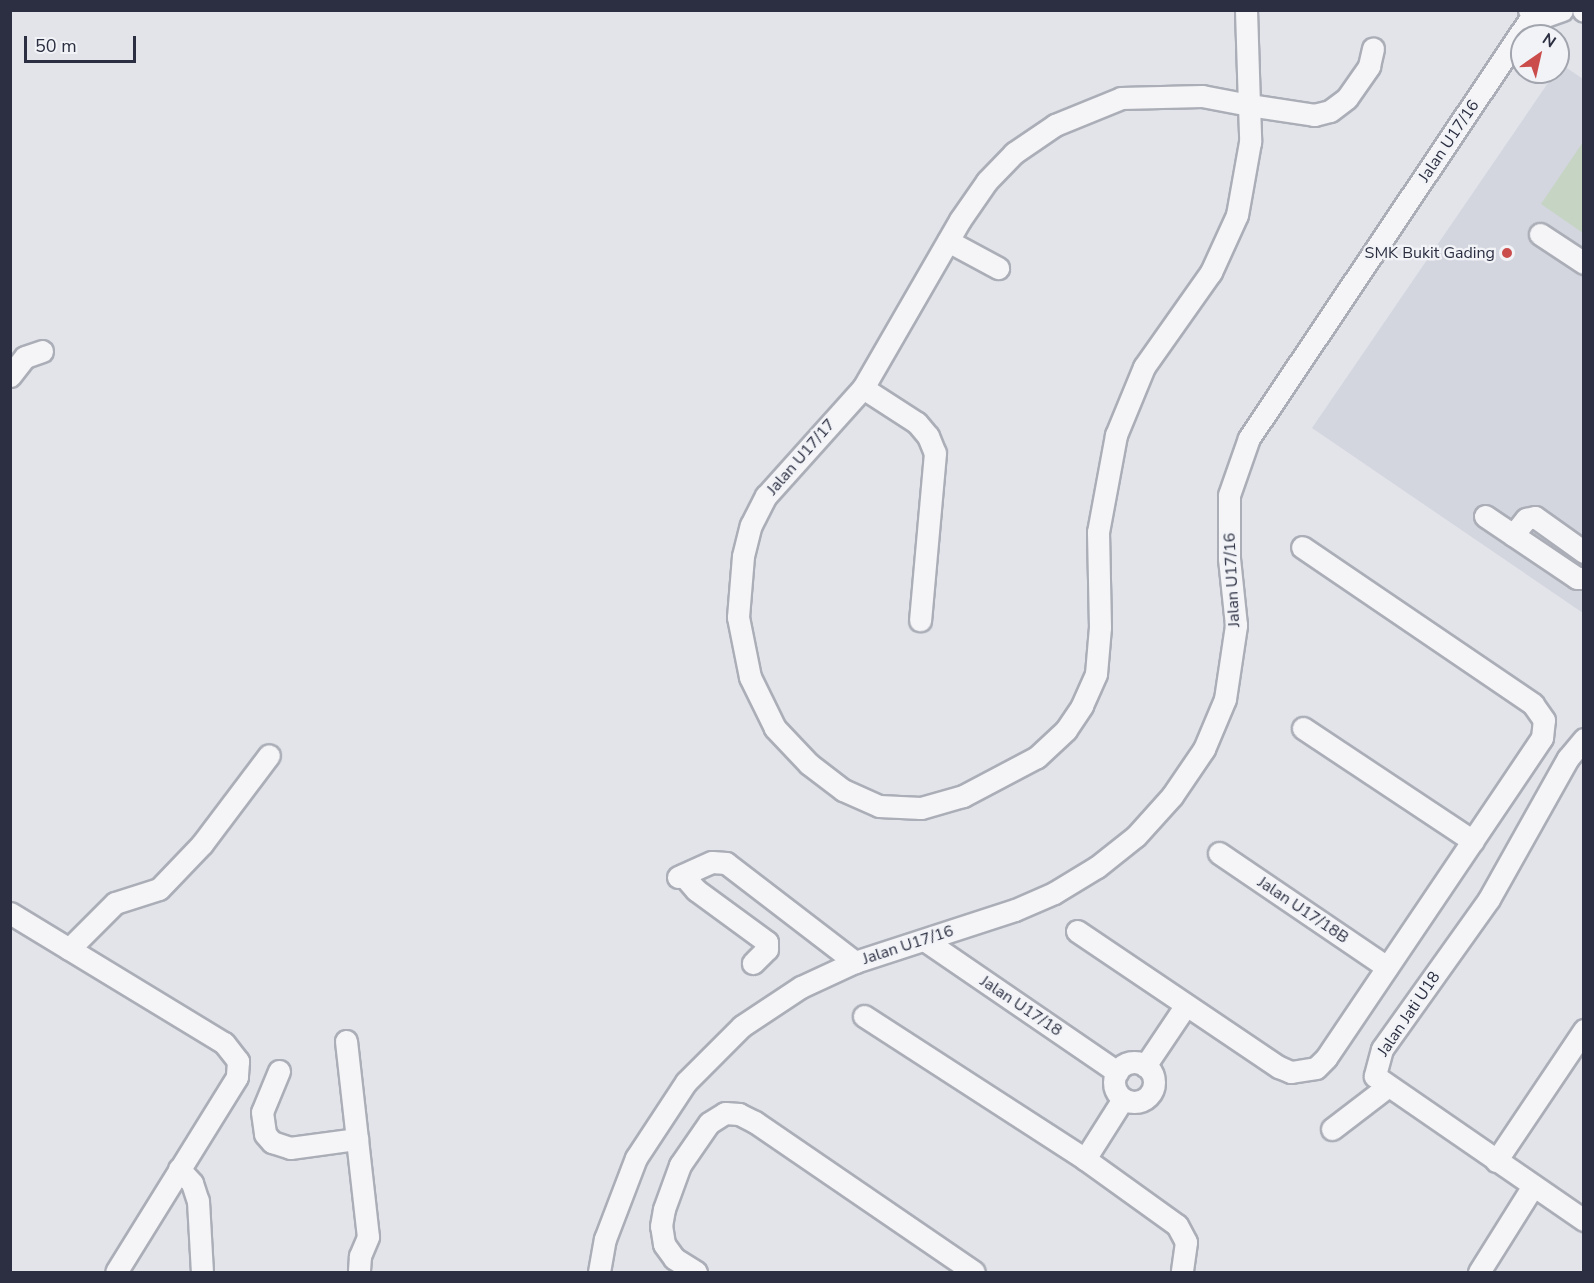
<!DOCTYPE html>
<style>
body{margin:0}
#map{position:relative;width:1594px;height:1283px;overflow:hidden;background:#e2e4ea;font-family:"Nunito Sans",sans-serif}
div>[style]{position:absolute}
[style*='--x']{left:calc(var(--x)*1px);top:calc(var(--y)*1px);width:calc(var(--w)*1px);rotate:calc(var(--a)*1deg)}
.built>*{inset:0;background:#d4d6df}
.green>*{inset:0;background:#c5d4c3}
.roads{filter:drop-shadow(2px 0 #abaeb7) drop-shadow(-2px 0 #abaeb7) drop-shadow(0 2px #abaeb7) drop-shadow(0 -2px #abaeb7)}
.minor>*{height:21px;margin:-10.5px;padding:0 10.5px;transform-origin:10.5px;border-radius:10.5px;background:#f5f5f8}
.minor>.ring{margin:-10.5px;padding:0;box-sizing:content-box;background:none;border:21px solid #f5f5f8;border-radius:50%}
.dots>*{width:16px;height:16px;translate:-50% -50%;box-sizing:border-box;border:3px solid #f2f3f7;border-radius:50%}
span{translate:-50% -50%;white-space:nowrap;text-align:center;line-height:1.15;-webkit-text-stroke:4.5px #f2f3f7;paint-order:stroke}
.street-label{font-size:16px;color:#2b2f41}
.poi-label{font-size:16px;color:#2b2f41}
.right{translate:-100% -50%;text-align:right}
.frame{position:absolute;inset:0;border:12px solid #2b2f41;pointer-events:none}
.north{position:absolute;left:1510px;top:24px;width:60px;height:60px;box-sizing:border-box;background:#f2f3f7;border:2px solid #a2a5ae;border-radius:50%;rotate:34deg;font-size:16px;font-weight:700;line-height:24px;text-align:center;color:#2b2f41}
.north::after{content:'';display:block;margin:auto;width:21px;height:27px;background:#ca4d4c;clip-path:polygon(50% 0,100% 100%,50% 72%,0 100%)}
.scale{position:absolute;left:24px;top:36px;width:112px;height:27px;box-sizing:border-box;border:3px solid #2b2f41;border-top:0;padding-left:8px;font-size:18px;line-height:21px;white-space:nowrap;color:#2b2f41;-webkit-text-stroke:4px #f2f3f7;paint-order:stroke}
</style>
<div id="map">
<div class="built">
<div style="clip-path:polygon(1561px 64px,1583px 79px,1583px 613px,1312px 428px)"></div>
</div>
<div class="green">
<div style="clip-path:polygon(1583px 142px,1584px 233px,1583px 233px,1541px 204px)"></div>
</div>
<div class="roads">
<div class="minor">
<div style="--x:1246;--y:10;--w:95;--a:88.2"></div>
<div style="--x:1249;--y:105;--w:37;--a:88"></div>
<div style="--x:1250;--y:142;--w:74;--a:100.1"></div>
<div style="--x:1237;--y:215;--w:63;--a:114.5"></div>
<div style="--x:1211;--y:272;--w:116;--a:125.2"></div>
<div style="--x:1144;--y:367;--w:74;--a:112.4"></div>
<div style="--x:1116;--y:435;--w:99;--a:100.5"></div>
<div style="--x:1098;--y:532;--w:95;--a:88.8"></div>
<div style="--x:1100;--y:627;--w:47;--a:94.9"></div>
<div style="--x:1096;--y:674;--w:35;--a:114"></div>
<div style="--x:1082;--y:706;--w:29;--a:124"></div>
<div style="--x:1066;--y:730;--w:40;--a:137"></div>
<div style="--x:1037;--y:757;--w:84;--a:152.2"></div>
<div style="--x:963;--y:796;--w:44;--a:164.1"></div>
<div style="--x:921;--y:808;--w:42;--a:-177.3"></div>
<div style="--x:879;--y:806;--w:39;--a:-156"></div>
<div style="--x:843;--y:790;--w:43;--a:-142.6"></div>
<div style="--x:809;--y:764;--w:50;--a:-133.4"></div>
<div style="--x:775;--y:728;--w:57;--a:-116.1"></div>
<div style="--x:750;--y:677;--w:61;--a:-101.3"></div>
<div style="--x:738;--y:617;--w:61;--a:-85.3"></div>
<div style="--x:743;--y:556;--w:32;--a:-76"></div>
<div style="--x:751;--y:525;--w:33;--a:-63"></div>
<div style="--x:766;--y:496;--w:145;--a:-48.1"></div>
<div style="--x:863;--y:388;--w:194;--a:-60"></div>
<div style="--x:960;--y:220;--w:47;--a:-55.3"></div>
<div style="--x:987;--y:181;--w:39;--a:-46"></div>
<div style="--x:1014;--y:153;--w:50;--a:-34.3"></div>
<div style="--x:1055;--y:125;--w:71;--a:-22.2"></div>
<div style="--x:1121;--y:98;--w:81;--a:-1.4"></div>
<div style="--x:1202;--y:96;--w:48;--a:10.8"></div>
<div style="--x:1249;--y:105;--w:66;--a:8.7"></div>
<div style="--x:1314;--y:115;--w:16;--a:-14"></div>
<div style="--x:1330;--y:111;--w:21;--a:-37"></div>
<div style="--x:1347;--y:98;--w:39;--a:-55"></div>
<div style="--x:1369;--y:66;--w:18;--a:-77"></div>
<div style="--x:1529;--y:10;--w:17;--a:21"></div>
<div style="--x:1545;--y:16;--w:18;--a:-19"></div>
<div style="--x:1583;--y:10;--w:1;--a:45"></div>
<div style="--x:1540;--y:234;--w:53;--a:33.4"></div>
<div style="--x:948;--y:241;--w:57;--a:28.4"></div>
<div style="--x:10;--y:376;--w:24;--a:-52"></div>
<div style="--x:25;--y:357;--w:18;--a:-19"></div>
<div style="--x:863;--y:388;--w:64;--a:32.9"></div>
<div style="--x:917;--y:423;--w:17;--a:50"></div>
<div style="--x:928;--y:436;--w:18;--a:68"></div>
<div style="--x:935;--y:453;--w:168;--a:95.1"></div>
<div style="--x:1485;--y:516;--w:111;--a:34"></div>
<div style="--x:1577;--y:578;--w:7;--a:0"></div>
<div style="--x:1513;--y:535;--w:21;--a:-51"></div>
<div style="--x:1526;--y:519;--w:9;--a:-13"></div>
<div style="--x:1535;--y:517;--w:60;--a:35.5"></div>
<div style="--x:1303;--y:728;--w:204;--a:33.6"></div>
<div style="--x:1584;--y:739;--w:25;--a:130"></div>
<div style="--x:1568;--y:758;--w:162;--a:119.3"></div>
<div style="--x:1489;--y:899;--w:184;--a:125.5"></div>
<div style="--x:1382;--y:1049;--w:28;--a:105"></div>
<div style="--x:1375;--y:1076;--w:254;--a:34.6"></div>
<div style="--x:1219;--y:853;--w:203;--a:34.2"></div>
<div style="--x:683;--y:875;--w:20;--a:49"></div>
<div style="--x:696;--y:890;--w:88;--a:36.2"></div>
<div style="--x:767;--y:942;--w:7;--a:90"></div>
<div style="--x:767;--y:949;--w:20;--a:135"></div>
<div style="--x:678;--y:877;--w:37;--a:-24"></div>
<div style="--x:712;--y:862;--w:14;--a:4"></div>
<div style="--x:726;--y:863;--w:163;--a:37.5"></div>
<div style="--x:10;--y:913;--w:250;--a:31.3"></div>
<div style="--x:224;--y:1043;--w:23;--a:52"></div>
<div style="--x:238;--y:1061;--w:16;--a:94"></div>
<div style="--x:237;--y:1077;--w:229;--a:121.8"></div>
<div style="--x:1077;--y:931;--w:244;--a:34"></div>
<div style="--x:1279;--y:1067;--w:13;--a:23"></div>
<div style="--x:1291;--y:1072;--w:25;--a:-9"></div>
<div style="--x:1316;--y:1068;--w:14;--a:-45"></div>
<div style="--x:1326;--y:1058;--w:386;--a:-56"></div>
<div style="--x:1542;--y:738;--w:18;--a:-84"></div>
<div style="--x:1544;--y:720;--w:19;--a:-125"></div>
<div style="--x:1533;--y:704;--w:279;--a:-145.8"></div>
<div style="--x:926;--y:941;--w:232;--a:34.4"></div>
<div style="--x:69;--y:949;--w:65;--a:-45"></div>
<div style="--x:115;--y:903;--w:46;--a:-17.7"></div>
<div style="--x:159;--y:889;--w:62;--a:-46.3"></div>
<div style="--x:202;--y:844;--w:111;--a:-53"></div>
<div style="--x:864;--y:1016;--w:263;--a:32.9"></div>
<div style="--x:1085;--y:1159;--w:113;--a:35.7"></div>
<div style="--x:1177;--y:1225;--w:19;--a:62"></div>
<div style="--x:1186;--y:1242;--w:30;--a:98"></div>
<div style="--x:346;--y:1041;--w:197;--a:83.6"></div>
<div style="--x:368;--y:1237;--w:21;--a:113"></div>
<div style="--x:360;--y:1256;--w:16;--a:94"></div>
<div class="ring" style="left:1114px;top:1062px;width:19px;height:19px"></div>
<div style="--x:1145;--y:1066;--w:73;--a:-56.1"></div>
<div style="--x:279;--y:1071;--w:44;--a:112.5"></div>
<div style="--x:262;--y:1112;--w:22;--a:82"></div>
<div style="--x:265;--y:1134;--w:11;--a:49"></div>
<div style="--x:272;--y:1142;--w:19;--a:18"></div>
<div style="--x:290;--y:1148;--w:68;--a:-7.7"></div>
<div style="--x:1332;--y:1129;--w:69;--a:-37.4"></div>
<div style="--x:1085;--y:1159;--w:71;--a:-57.7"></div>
<div style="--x:1496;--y:1161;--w:158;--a:-56.1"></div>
<div style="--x:179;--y:1169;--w:19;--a:47"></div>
<div style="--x:192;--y:1183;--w:19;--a:72"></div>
<div style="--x:198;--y:1201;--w:71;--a:86.8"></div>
<div style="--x:599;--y:1272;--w:34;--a:-80"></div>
<div style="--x:605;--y:1239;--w:87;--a:-69.1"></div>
<div style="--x:636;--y:1158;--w:91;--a:-56.7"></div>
<div style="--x:686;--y:1082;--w:79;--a:-45"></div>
<div style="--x:742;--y:1026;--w:71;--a:-33.5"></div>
<div style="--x:801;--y:987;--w:60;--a:-24.8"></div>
<div style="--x:855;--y:962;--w:168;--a:-18"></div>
<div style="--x:1015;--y:910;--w:43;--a:-23.6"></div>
<div style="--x:1054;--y:893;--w:50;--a:-31.2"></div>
<div style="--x:1097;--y:867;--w:50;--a:-38.5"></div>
<div style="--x:1136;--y:836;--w:54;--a:-48"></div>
<div style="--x:1172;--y:796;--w:57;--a:-55.8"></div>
<div style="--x:1204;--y:749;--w:54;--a:-67.2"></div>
<div style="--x:1225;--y:699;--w:75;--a:-81.5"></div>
<div style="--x:1236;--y:625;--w:67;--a:-96"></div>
<div style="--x:1229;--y:558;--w:63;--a:-90"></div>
<div style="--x:1229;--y:495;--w:60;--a:-70.7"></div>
<div style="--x:1249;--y:438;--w:512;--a:-56.15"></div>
<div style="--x:696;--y:1272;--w:26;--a:-148"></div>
<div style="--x:674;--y:1258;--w:17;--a:-126"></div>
<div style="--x:664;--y:1244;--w:18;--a:-99"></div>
<div style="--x:661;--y:1226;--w:17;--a:-80"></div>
<div style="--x:664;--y:1209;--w:47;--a:-70"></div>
<div style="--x:680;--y:1165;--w:51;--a:-55.4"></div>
<div style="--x:709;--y:1123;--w:19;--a:-32"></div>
<div style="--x:725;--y:1113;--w:14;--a:4"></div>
<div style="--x:739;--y:1114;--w:18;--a:27"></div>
<div style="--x:755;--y:1122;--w:265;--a:34.4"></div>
<div style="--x:1479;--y:1272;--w:102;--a:-57.9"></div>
</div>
</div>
<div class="dots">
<div style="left:1507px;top:253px;background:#ca4d4c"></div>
</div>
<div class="street-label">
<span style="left:1449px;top:141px;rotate:-56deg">Jalan U17/16</span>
<span style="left:801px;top:457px;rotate:-49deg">Jalan U17/17</span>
<span style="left:1232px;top:580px;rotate:-93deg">Jalan U17/16</span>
<span style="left:1303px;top:910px;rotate:34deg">Jalan U17/18B</span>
<span style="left:908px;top:945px;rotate:-18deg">Jalan U17/16</span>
<span style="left:1021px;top:1006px;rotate:34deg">Jalan U17/18</span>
<span style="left:1409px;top:1014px;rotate:-56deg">Jalan Jati U18</span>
</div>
<div class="poi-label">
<span class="right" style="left:1495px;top:253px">SMK Bukit Gading</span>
</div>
<div class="frame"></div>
<div class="north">N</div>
<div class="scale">50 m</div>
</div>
